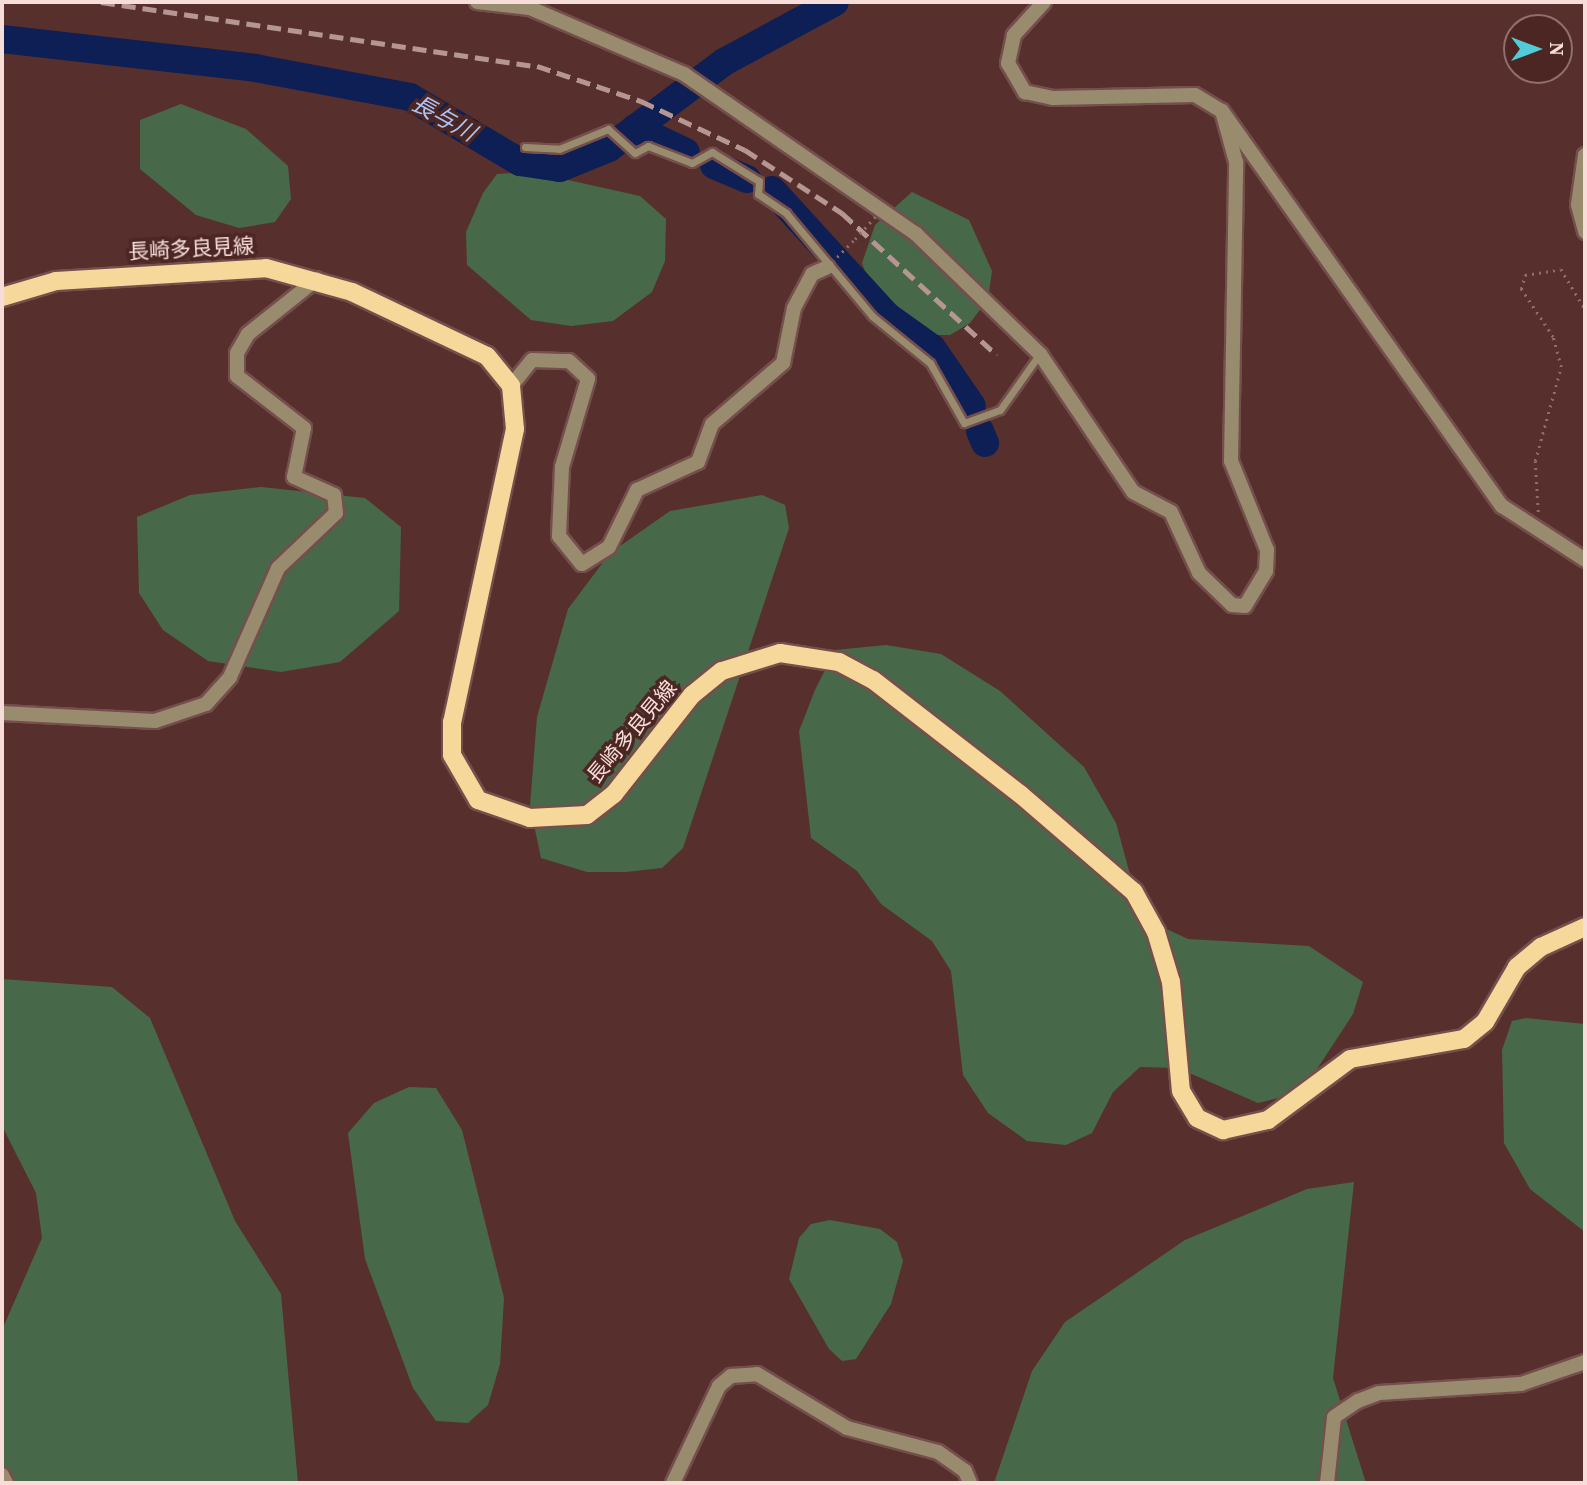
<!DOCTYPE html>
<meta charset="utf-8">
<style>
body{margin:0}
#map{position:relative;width:1587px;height:1485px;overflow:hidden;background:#57302d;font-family:"Source Serif 4","Noto Sans JP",serif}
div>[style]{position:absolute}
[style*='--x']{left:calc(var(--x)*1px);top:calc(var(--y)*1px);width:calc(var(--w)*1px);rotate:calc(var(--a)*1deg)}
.green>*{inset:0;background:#476949}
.river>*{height:28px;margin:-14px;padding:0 14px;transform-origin:14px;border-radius:14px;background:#0d1f54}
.path>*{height:2.5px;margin-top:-1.25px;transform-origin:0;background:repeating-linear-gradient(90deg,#8f6d6a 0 2px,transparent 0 7px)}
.roads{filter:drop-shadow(2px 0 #744f4c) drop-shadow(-2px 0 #744f4c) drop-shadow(0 2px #744f4c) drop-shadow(0 -2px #744f4c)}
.service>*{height:7px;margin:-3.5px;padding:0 3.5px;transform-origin:3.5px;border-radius:3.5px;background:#998b6e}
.minor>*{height:14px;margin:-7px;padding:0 7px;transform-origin:7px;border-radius:7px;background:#998b6e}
.primary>*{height:18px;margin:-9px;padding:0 9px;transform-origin:9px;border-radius:9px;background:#f5d89a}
.rail>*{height:4.5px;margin-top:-2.25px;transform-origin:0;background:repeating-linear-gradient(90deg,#b69693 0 14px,transparent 0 21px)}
.path-bridge>*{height:2.5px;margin-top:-1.25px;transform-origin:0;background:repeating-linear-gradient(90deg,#8f6d6a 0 2px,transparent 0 7px)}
span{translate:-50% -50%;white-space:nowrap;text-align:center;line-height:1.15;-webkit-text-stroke:7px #4c2623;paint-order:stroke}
.street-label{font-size:21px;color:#f7ddda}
.water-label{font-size:23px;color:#abc3f6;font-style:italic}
.frame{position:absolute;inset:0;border:4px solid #f7ddda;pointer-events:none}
.north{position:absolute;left:1503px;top:14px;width:70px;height:70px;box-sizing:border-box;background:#4c2623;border:2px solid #906f6c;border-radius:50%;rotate:90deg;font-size:19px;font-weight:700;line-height:28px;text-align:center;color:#f7ddda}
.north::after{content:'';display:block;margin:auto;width:24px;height:32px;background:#52cbd9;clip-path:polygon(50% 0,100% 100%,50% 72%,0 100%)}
</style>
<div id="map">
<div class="green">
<div style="clip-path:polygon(181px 104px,246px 129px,288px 166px,291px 199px,275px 222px,239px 228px,196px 215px,140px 169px,140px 120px)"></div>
<div style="clip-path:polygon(532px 172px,640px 196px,666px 219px,665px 261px,652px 292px,613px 321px,571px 326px,531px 320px,467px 265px,466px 232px,483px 193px,497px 174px)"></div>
<div style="clip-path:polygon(912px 192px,969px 220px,992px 271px,988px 299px,970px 323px,950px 335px,929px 335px,896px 315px,873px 292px,862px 263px,875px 225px)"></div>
<div style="clip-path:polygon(261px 487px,365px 498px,401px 527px,399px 611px,340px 662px,281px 672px,208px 661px,163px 630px,139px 593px,137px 517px,190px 495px)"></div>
<div style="clip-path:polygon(762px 495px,785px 505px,789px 528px,683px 848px,662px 868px,626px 872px,587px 872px,541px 858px,530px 806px,537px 717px,568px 609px,610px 553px,670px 511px)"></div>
<div style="clip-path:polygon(886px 645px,941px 654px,1000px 691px,1084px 767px,1116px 823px,1131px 878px,1160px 926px,1188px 939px,1309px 946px,1363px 982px,1353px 1014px,1302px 1092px,1258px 1103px,1178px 1068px,1140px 1067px,1113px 1092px,1092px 1133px,1066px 1145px,1027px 1141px,988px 1113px,963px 1075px,951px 971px,932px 941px,881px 904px,857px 871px,811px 838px,799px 731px,815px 690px,835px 650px)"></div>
<div style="clip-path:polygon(2px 979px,112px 987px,150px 1018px,235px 1221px,281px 1294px,298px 1483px,2px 1483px,2px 1330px,42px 1238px,36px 1193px,2px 1126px)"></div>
<div style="clip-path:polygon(1526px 1018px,1585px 1024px,1585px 1232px,1530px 1189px,1504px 1143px,1502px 1050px,1512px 1021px)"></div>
<div style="clip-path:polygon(409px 1087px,436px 1088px,462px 1130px,504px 1298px,500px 1364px,488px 1405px,468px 1423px,436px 1421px,413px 1388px,365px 1259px,348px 1133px,374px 1103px)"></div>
<div style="clip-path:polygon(1354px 1182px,1333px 1378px,1366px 1483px,994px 1483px,1032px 1371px,1065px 1322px,1185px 1240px,1307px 1189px)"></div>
<div style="clip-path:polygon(830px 1220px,880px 1229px,897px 1242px,903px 1261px,891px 1304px,856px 1359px,842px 1361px,829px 1349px,789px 1279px,799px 1238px,811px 1224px)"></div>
</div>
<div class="river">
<div style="--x:2;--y:39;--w:255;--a:6.5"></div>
<div style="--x:255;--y:68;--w:158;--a:10.6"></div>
<div style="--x:410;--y:97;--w:128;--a:30.6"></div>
<div style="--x:520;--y:162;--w:40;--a:8.5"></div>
<div style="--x:560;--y:168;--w:53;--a:-22.2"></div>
<div style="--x:609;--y:148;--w:144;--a:-36.8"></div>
<div style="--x:724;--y:62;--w:126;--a:-28.4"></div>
<div style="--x:635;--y:128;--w:56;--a:25.2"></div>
<div style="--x:714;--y:165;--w:36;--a:23"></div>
<div style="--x:772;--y:190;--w:171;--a:47.6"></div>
<div style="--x:887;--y:316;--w:55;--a:35.4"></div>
<div style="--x:932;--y:348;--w:70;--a:55.4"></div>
<div style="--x:980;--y:431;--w:13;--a:67"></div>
</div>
<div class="path">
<div style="--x:837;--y:257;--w:25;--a:-45"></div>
<div style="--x:1538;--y:512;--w:51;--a:-93.4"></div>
<div style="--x:1535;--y:461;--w:98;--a:-74.5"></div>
<div style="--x:1561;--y:367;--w:31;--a:-105"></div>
<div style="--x:1553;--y:337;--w:58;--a:-123.7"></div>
<div style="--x:1521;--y:289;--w:15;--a:-74"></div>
<div style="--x:1525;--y:275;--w:36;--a:-9"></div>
<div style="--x:1561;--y:269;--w:47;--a:59"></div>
</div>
<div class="roads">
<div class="service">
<div style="--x:525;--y:147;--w:34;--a:3"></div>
<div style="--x:559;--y:149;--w:53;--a:-22.2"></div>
<div style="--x:608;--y:129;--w:36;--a:42"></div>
<div style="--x:635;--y:153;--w:15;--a:-28"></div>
<div style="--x:648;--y:146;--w:47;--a:21.1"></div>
<div style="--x:692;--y:163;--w:23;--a:-29"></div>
<div style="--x:712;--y:152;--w:55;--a:31.7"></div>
<div style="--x:759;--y:181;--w:13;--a:94"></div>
<div style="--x:758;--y:194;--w:34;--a:34"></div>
<div style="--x:786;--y:213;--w:134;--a:50.1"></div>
<div style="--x:872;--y:316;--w:75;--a:39"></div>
<div style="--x:930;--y:363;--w:69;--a:60.5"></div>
<div style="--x:964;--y:423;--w:38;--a:-20"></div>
<div style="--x:1000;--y:410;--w:67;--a:-54.7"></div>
</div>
<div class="minor">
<div style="--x:477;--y:2;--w:53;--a:6.5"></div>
<div style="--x:530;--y:8;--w:168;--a:23.2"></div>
<div style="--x:684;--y:74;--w:282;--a:34.6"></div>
<div style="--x:916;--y:234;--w:173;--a:44.1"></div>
<div style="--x:1040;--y:354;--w:166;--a:56"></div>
<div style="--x:1133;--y:492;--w:43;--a:27.8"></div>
<div style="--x:1171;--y:512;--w:67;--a:65.3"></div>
<div style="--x:1199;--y:573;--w:46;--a:44.1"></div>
<div style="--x:1232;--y:605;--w:13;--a:4"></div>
<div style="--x:1245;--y:606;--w:41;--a:-59"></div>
<div style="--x:1266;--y:571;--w:21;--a:-87"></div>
<div style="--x:1267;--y:550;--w:96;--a:-112"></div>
<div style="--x:1231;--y:461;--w:299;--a:-89"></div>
<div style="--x:1236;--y:162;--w:53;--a:-105.4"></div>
<div style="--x:1044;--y:2;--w:45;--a:132.3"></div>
<div style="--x:1014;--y:35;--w:29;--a:102"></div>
<div style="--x:1008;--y:63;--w:34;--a:60"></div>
<div style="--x:1025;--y:92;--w:29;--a:12"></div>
<div style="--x:1053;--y:98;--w:142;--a:-1.2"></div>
<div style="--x:1195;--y:95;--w:31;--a:31"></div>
<div style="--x:1222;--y:111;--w:484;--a:54.7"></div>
<div style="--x:1502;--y:506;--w:99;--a:33"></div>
<div style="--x:1585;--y:155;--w:50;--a:98"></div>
<div style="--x:1578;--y:205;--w:28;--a:75"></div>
<div style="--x:511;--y:386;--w:33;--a:-51"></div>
<div style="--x:532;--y:360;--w:37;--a:2"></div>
<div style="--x:569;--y:361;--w:26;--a:43"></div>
<div style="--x:588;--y:379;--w:92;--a:106.5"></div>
<div style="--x:562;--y:467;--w:69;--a:92.5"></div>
<div style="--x:559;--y:536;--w:36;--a:51"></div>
<div style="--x:582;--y:564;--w:32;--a:-32"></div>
<div style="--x:609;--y:547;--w:64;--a:-63.8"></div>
<div style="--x:637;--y:490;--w:67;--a:-24.7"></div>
<div style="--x:698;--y:462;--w:40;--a:-69.8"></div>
<div style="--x:712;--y:424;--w:94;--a:-40.7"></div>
<div style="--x:783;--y:363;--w:56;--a:-78.7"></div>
<div style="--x:794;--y:308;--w:38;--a:-62"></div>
<div style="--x:812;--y:274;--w:17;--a:-24"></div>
<div style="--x:2;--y:713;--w:153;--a:3"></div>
<div style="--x:155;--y:721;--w:54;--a:-18.4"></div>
<div style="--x:206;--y:704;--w:36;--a:-48"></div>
<div style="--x:230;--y:677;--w:119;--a:-66.2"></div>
<div style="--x:278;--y:568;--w:80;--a:-43.5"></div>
<div style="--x:336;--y:513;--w:18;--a:-96"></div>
<div style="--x:334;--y:495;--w:44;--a:-155.8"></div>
<div style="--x:294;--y:477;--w:50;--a:-78.5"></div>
<div style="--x:304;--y:428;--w:85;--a:-142.2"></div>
<div style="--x:237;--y:376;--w:23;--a:-90"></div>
<div style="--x:237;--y:353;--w:22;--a:-60"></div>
<div style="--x:248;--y:334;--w:88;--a:-38.6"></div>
<div style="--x:2;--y:1475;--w:9;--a:63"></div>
<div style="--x:673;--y:1483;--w:107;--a:-64.6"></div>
<div style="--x:719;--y:1386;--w:16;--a:-40"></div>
<div style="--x:731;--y:1376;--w:26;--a:-4"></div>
<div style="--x:757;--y:1374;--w:105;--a:31"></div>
<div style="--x:847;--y:1428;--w:94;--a:14.8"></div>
<div style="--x:938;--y:1452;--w:33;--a:35"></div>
<div style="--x:965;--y:1471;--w:13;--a:67"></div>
<div style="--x:1327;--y:1483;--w:66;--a:-83.9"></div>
<div style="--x:1334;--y:1417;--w:29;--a:-34"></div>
<div style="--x:1358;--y:1401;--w:22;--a:-21"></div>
<div style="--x:1379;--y:1393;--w:142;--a:-3.6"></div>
<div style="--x:1521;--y:1384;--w:68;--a:-19"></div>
</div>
<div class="primary">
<div style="--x:2;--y:297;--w:56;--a:-16.5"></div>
<div style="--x:56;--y:281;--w:210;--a:-3.5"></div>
<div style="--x:266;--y:268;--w:89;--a:15.6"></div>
<div style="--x:352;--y:292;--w:149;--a:25.4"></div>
<div style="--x:487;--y:356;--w:38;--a:51"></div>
<div style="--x:511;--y:386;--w:43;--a:84.7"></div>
<div style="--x:515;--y:429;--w:300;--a:102.1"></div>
<div style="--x:452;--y:722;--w:33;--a:90"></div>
<div style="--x:452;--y:755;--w:52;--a:60"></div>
<div style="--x:478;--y:800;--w:55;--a:19.1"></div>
<div style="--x:530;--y:818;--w:57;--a:-3"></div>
<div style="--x:587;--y:815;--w:34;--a:-38"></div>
<div style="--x:614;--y:794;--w:126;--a:-51.8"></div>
<div style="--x:692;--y:695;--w:38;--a:-39"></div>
<div style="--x:722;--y:671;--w:61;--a:-17.2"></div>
<div style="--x:780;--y:653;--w:60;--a:8.7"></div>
<div style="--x:839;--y:662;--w:38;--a:28"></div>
<div style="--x:873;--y:680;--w:186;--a:37.8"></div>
<div style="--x:1020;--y:794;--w:150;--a:40.7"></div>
<div style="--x:1134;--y:892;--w:46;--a:61.2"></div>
<div style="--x:1156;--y:932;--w:52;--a:73.3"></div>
<div style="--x:1171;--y:982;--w:109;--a:84.8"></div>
<div style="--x:1181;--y:1091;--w:31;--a:59"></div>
<div style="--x:1197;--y:1118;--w:29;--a:25"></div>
<div style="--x:1223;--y:1130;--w:46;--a:-12.5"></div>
<div style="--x:1268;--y:1120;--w:102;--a:-36.6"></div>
<div style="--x:1350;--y:1059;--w:116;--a:-10"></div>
<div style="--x:1464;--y:1039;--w:27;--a:-39"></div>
<div style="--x:1485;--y:1022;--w:64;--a:-59.8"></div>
<div style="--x:1517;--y:967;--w:31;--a:-40"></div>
<div style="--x:1541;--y:947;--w:48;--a:-24.4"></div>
</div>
</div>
<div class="rail">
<div style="--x:101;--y:2;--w:441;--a:8.4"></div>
<div style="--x:537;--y:66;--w:110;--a:18.6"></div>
<div style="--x:641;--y:101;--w:115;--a:25.2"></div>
<div style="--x:745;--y:150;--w:116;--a:33"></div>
<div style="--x:842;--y:213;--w:210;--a:42.5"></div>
</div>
<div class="path-bridge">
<div style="--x:855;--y:239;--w:30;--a:-48"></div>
</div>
<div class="street-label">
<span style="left:191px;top:249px;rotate:-3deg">長崎多良見線</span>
<span style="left:632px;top:732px;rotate:-50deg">長崎多良見線</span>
</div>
<div class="water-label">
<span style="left:444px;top:118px;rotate:29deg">長与川</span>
</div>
<div class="frame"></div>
<div class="north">N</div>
</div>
